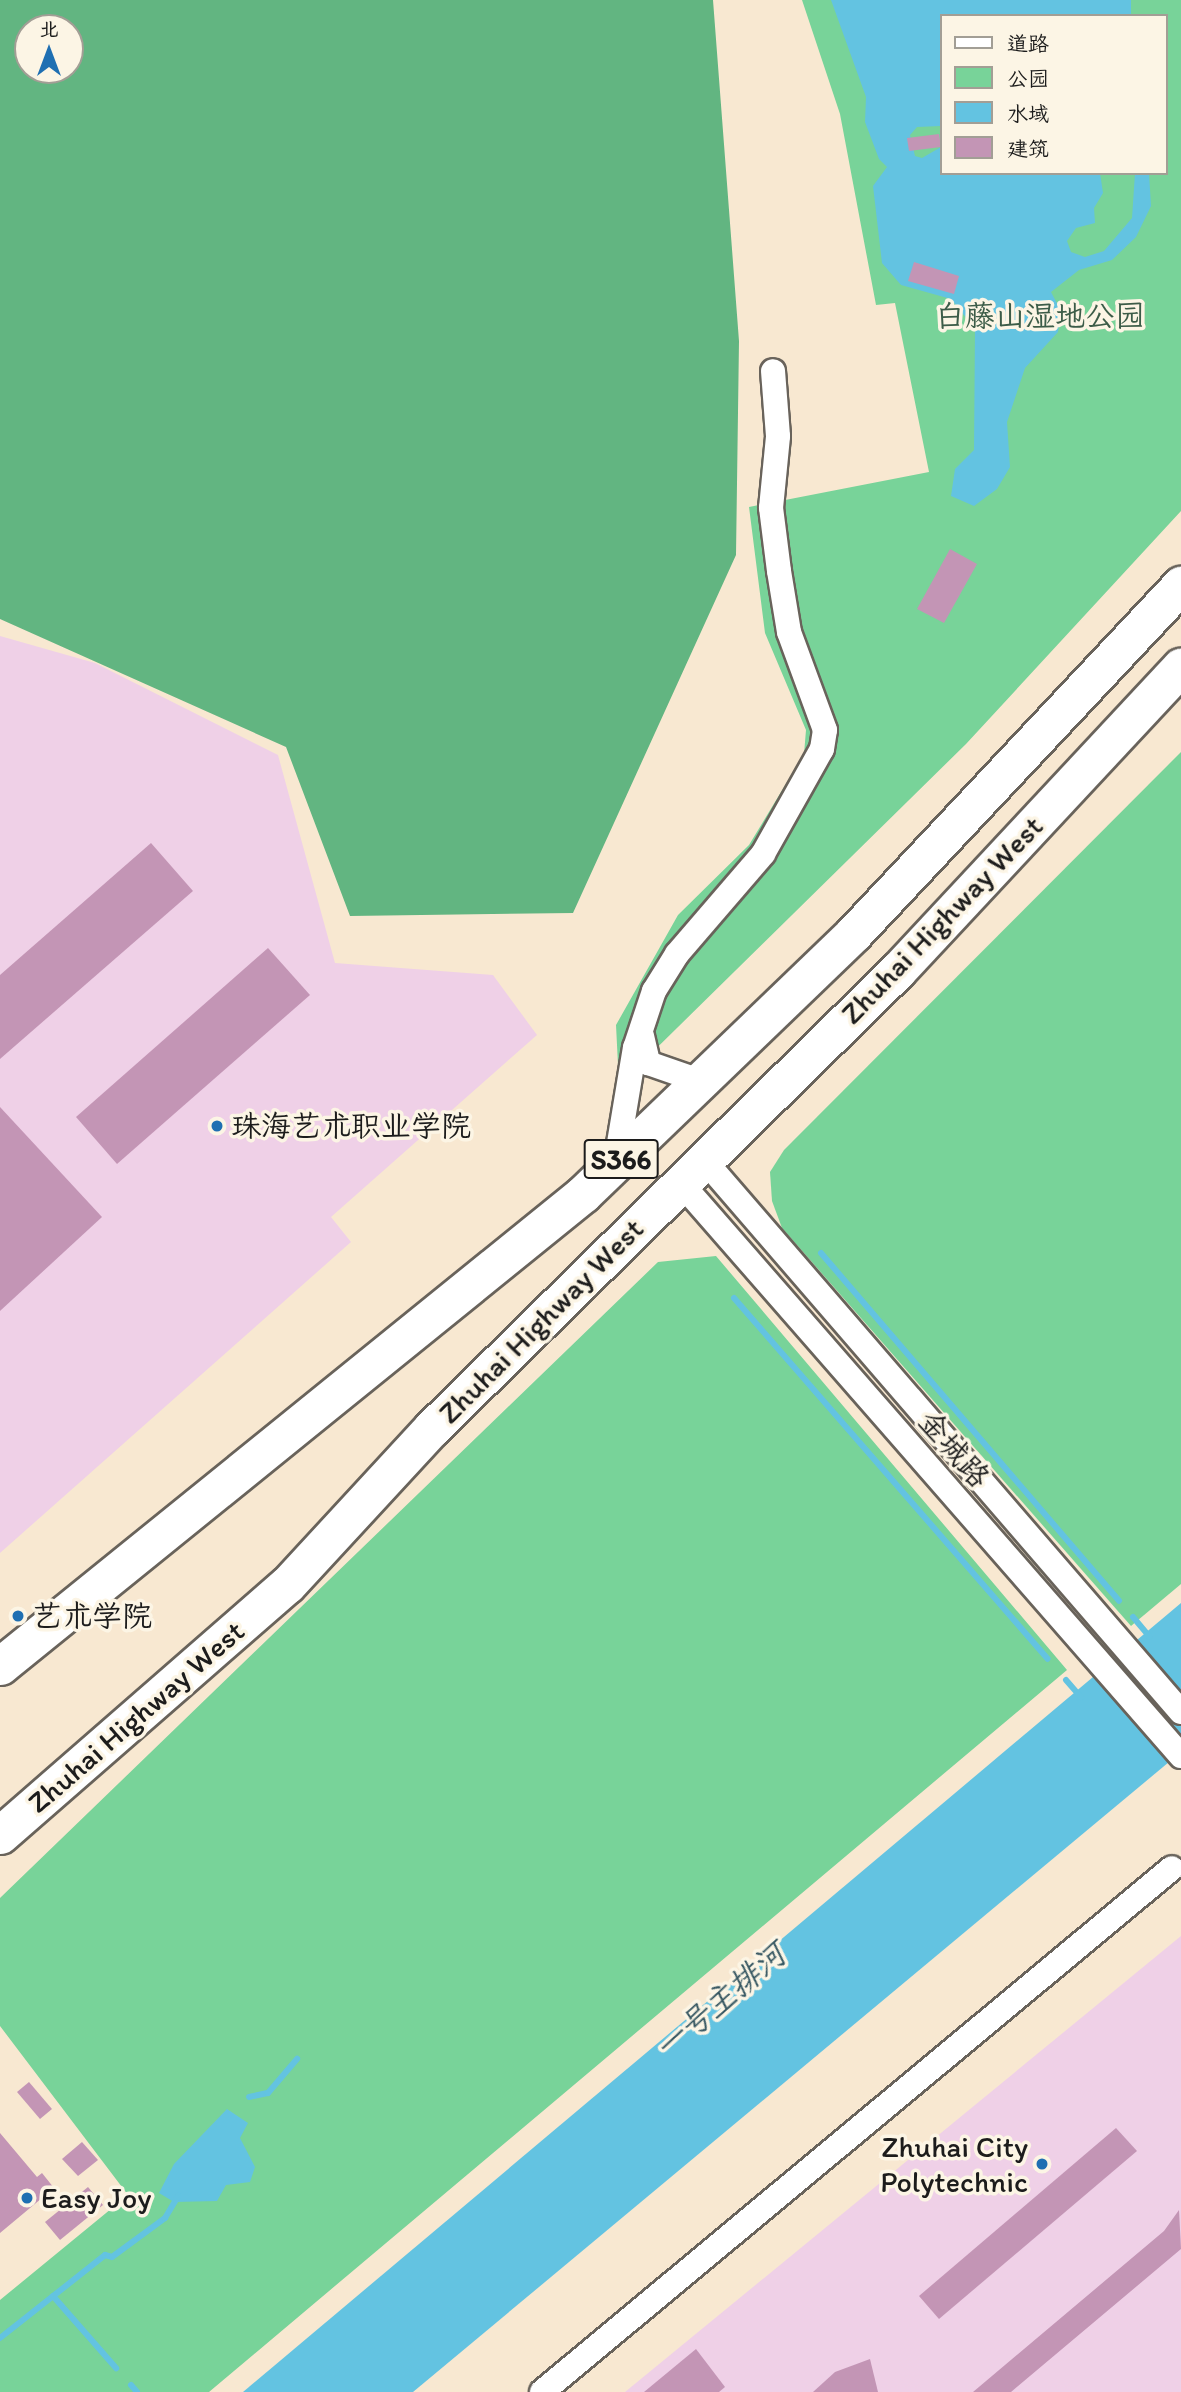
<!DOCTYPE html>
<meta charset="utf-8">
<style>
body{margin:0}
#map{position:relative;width:1181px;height:2392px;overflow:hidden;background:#f8e8d1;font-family:Itim,"LXGW WenKai TC",sans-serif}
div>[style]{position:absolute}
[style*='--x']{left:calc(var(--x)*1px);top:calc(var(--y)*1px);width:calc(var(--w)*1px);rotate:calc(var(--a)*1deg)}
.built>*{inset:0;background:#efd0e7}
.green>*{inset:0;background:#78d399}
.forest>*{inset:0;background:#62b581}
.water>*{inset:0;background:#63c3e1}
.stream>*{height:6px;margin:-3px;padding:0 3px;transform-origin:3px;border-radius:3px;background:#63c3e1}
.building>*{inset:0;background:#c395b5}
.roads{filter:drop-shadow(2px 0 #69635b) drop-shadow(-2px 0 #69635b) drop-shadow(0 2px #69635b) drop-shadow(0 -2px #69635b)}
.minor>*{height:24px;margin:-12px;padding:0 12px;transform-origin:12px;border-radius:12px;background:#fff}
.highway>*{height:37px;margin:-18.5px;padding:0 18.5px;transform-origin:18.5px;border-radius:18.5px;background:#fff}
.dots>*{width:19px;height:19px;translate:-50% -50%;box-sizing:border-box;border:4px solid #fcf5e5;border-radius:50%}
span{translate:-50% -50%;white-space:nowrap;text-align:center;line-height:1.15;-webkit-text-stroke:7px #fcf5e5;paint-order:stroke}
.shield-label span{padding:2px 5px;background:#fcf5e5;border:2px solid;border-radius:5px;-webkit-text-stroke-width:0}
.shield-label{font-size:28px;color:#1c1c1c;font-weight:700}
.park-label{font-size:30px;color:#3c5c48}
.street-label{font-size:30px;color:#1c1c1c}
.poi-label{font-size:30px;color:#1c1c1c}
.left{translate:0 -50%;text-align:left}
.right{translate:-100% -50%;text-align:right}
.water-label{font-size:32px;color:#355661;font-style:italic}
.legend{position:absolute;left:940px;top:14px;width:228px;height:161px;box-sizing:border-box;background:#fcf5e5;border:2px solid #a29e95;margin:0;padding:9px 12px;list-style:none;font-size:21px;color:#1c1c1c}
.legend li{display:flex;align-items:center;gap:14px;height:35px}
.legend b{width:35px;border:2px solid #a29e95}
.north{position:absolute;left:14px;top:14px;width:70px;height:70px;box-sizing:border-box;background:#fcf5e5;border:2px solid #a29e95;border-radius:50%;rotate:0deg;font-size:19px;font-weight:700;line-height:28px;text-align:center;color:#1c1c1c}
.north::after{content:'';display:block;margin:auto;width:24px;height:32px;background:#1f6fb2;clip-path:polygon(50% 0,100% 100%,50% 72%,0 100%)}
</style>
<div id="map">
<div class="built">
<div style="clip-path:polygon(0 636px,95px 663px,278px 755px,335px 963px,493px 975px,537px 1035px,331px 1217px,351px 1242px,0 1553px)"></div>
<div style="clip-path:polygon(1181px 1936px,1181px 2392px,625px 2392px)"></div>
</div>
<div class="green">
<div style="clip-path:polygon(evenodd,802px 0,1181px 0,1181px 511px,966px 744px,619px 1085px,616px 1025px,678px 915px,749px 845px,804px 754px,806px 730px,765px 633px,749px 507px,929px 472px,895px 303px,876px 305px,840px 114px,802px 0,941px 16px,1165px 16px,1165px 173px,941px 173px,941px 16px)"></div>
<div style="clip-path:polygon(1181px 752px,1181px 1584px,1131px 1626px,782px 1228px,772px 1201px,770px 1172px,784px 1150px)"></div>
<div style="clip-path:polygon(716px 1256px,1067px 1670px,209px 2392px,0 2392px,0 2300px,128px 2195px,0 2026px,0 1898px,658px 1262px)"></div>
</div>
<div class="forest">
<div style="clip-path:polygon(evenodd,0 0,713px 0,739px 341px,736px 555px,573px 913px,350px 916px,286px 747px,0 619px,0 0,28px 28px,70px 28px,70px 70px,28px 70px,28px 28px)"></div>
</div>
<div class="water">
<div style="clip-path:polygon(831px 0,1131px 0,1131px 16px,941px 16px,941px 126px,917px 127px,910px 135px,915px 156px,922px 158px,941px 147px,941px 173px,1100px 173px,1103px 193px,1094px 208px,1095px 223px,1076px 228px,1067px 241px,1071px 252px,1085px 257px,1104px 251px,1132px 218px,1135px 173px,1149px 173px,1151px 206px,1136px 237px,1112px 260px,1079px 270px,1051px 292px,1061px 311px,1058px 332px,1025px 368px,1007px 422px,1010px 467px,997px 489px,974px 506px,951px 496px,955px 469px,974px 450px,975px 329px,951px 299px,901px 285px,882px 263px,873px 186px,887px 167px,879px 159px,865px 122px,866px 97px)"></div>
<div style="clip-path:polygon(1181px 1603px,1181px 1752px,413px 2392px,243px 2392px)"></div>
<div style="clip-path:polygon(227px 2109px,248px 2123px,240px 2138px,255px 2167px,250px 2182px,226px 2185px,217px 2201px,174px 2202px,159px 2193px,174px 2164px)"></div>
</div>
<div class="stream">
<div style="--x:821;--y:1253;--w:458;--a:49.4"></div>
<div style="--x:734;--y:1298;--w:478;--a:49"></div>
<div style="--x:1133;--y:1617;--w:26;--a:50"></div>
<div style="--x:1066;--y:1680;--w:23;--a:49"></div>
<div style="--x:249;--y:2097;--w:19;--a:-12"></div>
<div style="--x:268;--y:2093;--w:45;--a:-49.5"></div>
<div style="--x:53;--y:2296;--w:96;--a:48.8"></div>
<div style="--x:0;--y:2338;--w:134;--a:-38.3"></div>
<div style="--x:105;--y:2255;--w:7;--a:16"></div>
<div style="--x:112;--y:2257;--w:66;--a:-36.3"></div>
<div style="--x:165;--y:2218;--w:26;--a:-59"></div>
<div style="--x:131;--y:2385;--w:9;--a:49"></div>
</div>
<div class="building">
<div style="clip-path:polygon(939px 134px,941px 147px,909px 151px,907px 138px)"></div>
<div style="clip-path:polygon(914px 262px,959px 276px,954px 294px,908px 281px)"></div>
<div style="clip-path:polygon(950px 549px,977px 564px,944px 623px,917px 609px)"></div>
<div style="clip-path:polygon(151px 843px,193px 891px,0 1059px,0 975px)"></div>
<div style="clip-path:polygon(268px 948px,310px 995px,117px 1164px,76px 1117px)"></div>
<div style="clip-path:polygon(0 1107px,102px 1217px,0 1311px)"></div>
<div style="clip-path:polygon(29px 2082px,52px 2109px,40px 2119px,17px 2092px)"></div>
<div style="clip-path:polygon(1116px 2128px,1137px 2151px,939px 2319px,919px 2296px)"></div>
<div style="clip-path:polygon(0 2133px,37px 2177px,42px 2173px,54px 2188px,0 2233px)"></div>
<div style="clip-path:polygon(82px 2142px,98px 2160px,78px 2176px,62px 2159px)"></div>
<div style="clip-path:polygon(88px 2187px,103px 2205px,60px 2240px,45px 2222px)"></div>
<div style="clip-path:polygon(1179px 2210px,1181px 2249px,1011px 2392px,973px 2392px,1164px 2231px)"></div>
<div style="clip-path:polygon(696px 2349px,725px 2387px,719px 2392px,644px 2392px)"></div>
<div style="clip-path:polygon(870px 2359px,878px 2392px,813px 2392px,835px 2372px)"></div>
</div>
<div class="roads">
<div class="minor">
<div style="--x:642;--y:1036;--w:28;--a:77"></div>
<div style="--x:648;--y:1063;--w:58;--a:19.1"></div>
<div style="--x:616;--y:1161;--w:115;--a:-80.5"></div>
<div style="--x:635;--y:1048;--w:60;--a:-71.6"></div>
<div style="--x:654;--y:991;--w:44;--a:-58.1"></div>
<div style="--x:677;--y:954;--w:132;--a:-49.3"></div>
<div style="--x:763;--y:854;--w:120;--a:-60.7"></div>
<div style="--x:822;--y:749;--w:19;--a:-81"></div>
<div style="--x:825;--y:730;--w:104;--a:-110.2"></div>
<div style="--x:789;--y:632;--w:62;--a:-99.3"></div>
<div style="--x:779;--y:571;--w:64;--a:-97.2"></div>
<div style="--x:771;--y:508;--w:72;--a:-84.4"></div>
<div style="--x:778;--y:436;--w:65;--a:-94.4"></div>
<div style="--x:705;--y:1161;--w:728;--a:49.18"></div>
<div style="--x:680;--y:1182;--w:762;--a:48.88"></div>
<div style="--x:542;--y:2392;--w:819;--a:-39.75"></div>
</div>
<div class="highway">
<div style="--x:0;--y:1666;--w:750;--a:-38.99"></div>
<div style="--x:583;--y:1194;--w:376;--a:-43.9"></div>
<div style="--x:854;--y:933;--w:478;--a:-46.8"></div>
<div style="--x:0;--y:1835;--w:381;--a:-41.1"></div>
<div style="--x:287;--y:1585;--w:214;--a:-47.3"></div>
<div style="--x:432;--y:1428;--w:653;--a:-44.5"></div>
<div style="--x:898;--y:970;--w:415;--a:-47"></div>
</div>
</div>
<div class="dots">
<div style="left:217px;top:1126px;background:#1f6fb2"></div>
<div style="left:18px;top:1616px;background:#1f6fb2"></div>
<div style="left:1042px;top:2164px;background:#1f6fb2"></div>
<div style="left:27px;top:2198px;background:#1f6fb2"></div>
</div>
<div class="shield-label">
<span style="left:621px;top:1159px">S366</span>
</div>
<div class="park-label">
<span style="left:1040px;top:316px">白藤山湿地公园</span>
</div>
<div class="street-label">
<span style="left:942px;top:920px;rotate:-46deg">Zhuhai Highway West</span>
<span style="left:541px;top:1321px;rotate:-45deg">Zhuhai Highway West</span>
<span style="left:954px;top:1449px;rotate:49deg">金城路</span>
<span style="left:136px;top:1717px;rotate:-41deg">Zhuhai Highway West</span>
</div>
<div class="poi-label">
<span class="left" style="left:231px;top:1126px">珠海艺术职业学院</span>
<span class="left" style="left:32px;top:1616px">艺术学院</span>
<span class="right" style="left:1028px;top:2164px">Zhuhai City<br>Polytechnic</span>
<span class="left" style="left:41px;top:2198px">Easy Joy</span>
</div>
<div class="water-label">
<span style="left:720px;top:2001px;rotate:-40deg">一号主排河</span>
</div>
<ul class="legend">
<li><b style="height:9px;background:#fff"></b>道路</li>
<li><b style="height:19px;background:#78d399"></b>公园</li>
<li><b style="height:19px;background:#63c3e1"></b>水域</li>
<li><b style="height:19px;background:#c395b5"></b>建筑</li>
</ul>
<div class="north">北</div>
</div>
